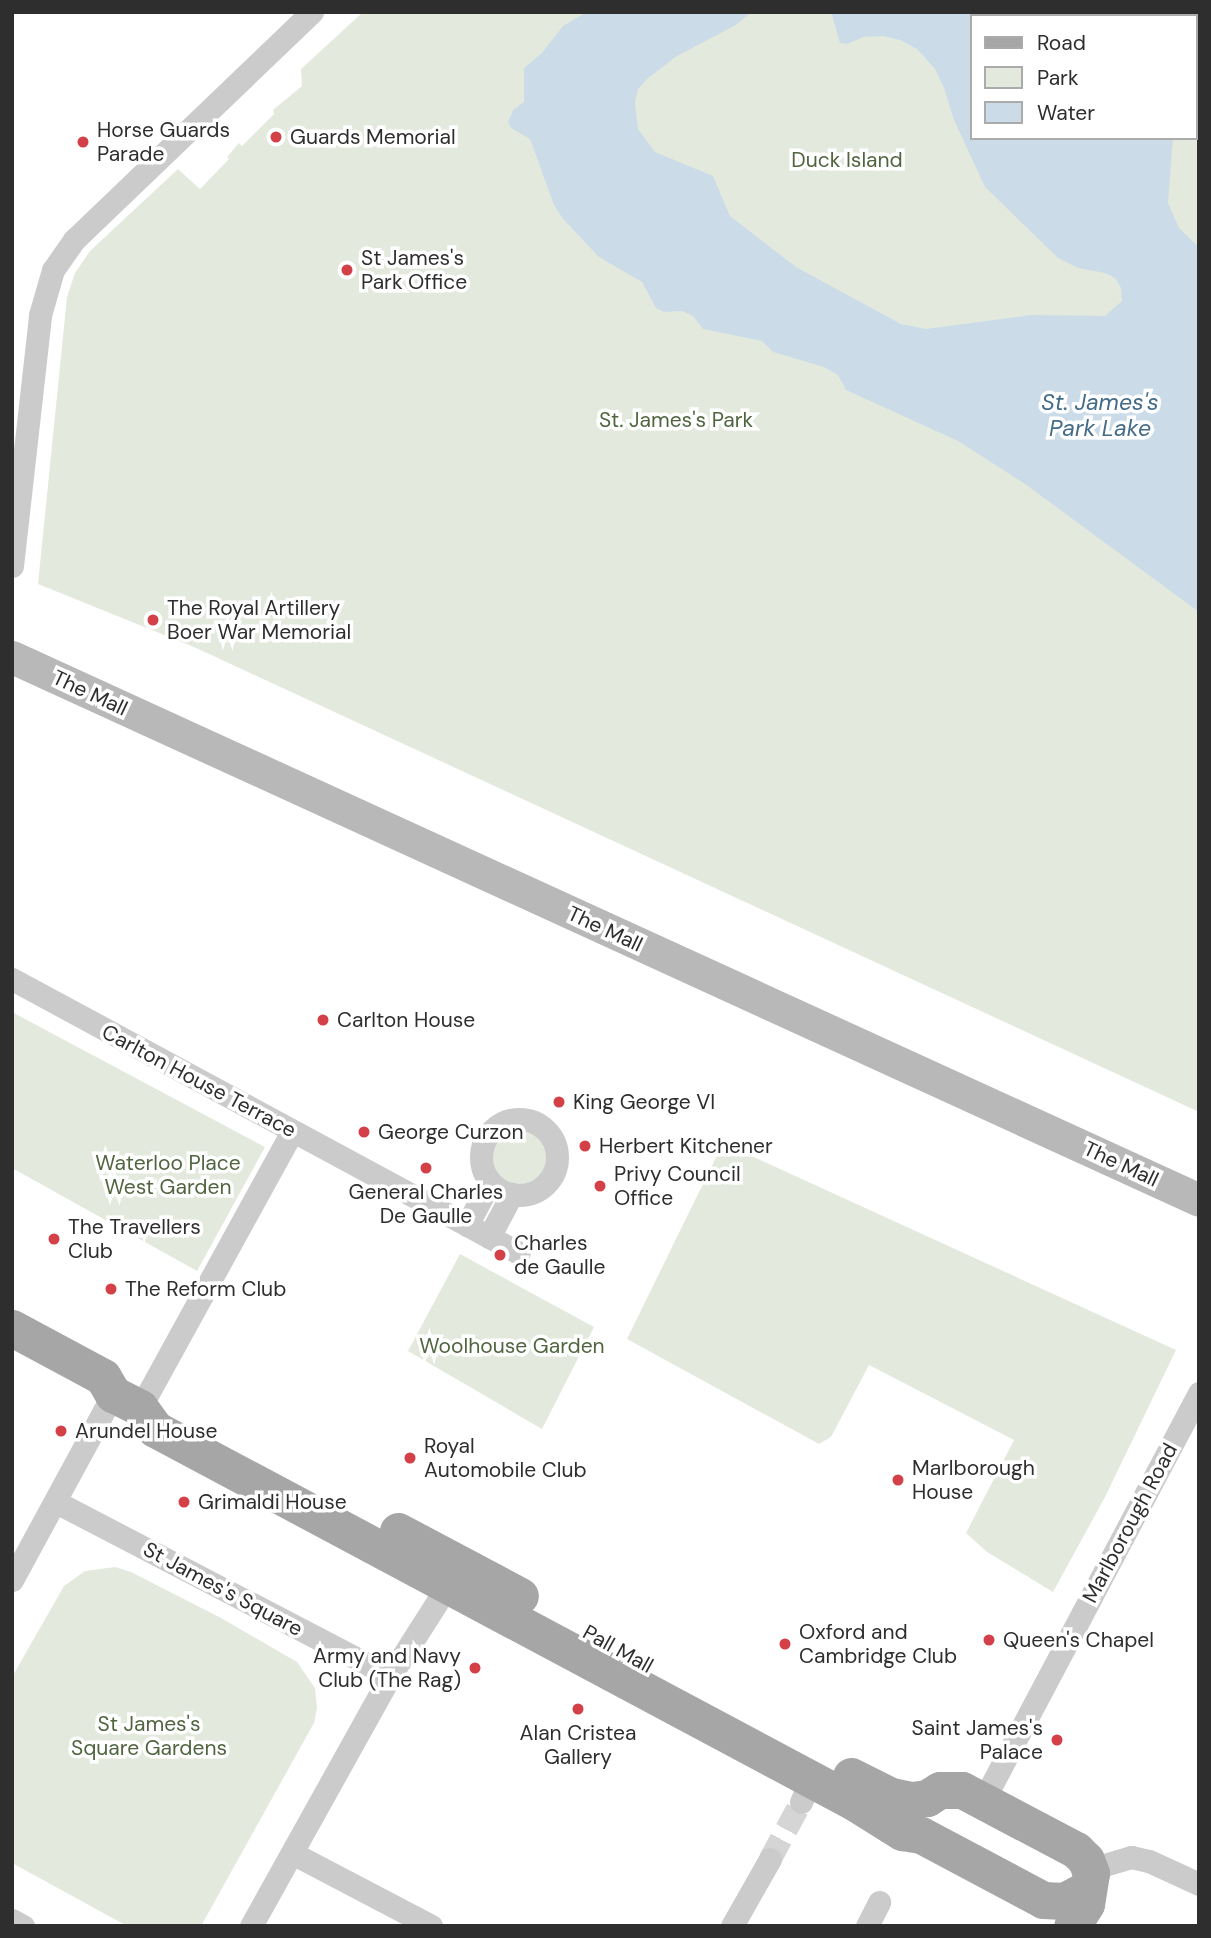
<!DOCTYPE html>
<style>
body{margin:0}
#map{position:relative;width:1211px;height:1938px;overflow:hidden;background:#fff;font-family:"DM Sans",sans-serif}
div>[style]{position:absolute}
[style*='--x']{left:calc(var(--x)*1px);top:calc(var(--y)*1px);width:calc(var(--w)*1px);rotate:calc(var(--a)*1deg)}
.green>*{inset:0;background:#e3eadd}
.round{border-radius:50%}
.water>*{inset:0;background:#cbdce8}
.street-tunnel>*{height:23px;margin-top:-11.5px;transform-origin:0;background:repeating-linear-gradient(90deg,#d5d5d5 0 23px,transparent 0 34px)}
.street>*{height:23px;margin:-11.5px;padding:0 11.5px;transform-origin:11.5px;border-radius:11.5px;background:#cbcbcb}
.street>.ring{margin:-11.5px;padding:0;box-sizing:content-box;background:none;border:23px solid #cbcbcb;border-radius:50%}
.secondary>*{height:33px;margin:-16.5px;padding:0 16.5px;transform-origin:16.5px;border-radius:16.5px;background:#b8b8b8}
.primary>*{height:37px;margin:-18.5px;padding:0 18.5px;transform-origin:18.5px;border-radius:18.5px;background:#a6a6a6}
.dots>*{width:19px;height:19px;translate:-50% -50%;box-sizing:border-box;border:4px solid #fff;border-radius:50%}
span{translate:-50% -50%;white-space:nowrap;text-align:center;line-height:1.15;-webkit-text-stroke:7px #fff;paint-order:stroke}
.poi-label{font-size:21px;color:#2e2e2e}
.left{translate:0 -50%;text-align:left}
.right{translate:-100% -50%;text-align:right}
.park-label{font-size:21px;color:#50653f}
.street-label{font-size:21px;color:#2e2e2e}
.water-label{font-size:23px;color:#446c88;font-style:italic}
.frame{position:absolute;inset:0;border:14px solid #2e2e2e;pointer-events:none}
.legend{position:absolute;left:970px;top:14px;width:228px;height:126px;box-sizing:border-box;background:#fff;border:2px solid #ababab;margin:0;padding:9px 12px;list-style:none;font-size:21px;color:#2e2e2e}
.legend li{display:flex;align-items:center;gap:14px;height:35px}
.legend b{width:35px;border:2px solid #ababab}
</style>
<div id="map">
<div class="green">
<div style="clip-path:polygon(evenodd,363px 12px,1199px 12px,1199px 1112px,194px 647px,38px 584px,67px 297px,75px 273px,90px 251px,178px 169px,200px 189px,229px 159px,227px 157px,239px 143px,242px 146px,274px 114px,273px 110px,302px 86px,301px 69px,363px 12px,971px 16px,1195px 16px,1195px 138px,971px 138px,971px 16px)"></div>
<div style="clip-path:polygon(12px 1012px,265px 1147px,197px 1271px,12px 1168px)"></div>
<div class="round" style="left:489px;top:1127px;width:60px;height:60px"></div>
<div style="clip-path:polygon(723px 1143px,1176px 1350px,1105px 1497px,1053px 1592px,987px 1552px,966px 1533px,1014px 1440px,869px 1365px,831px 1437px,819px 1444px,627px 1339px)"></div>
<div style="clip-path:polygon(460px 1254px,594px 1327px,542px 1429px,408px 1351px)"></div>
<div style="clip-path:polygon(115px 1567px,131px 1572px,221px 1618px,297px 1662px,315px 1688px,317px 1708px,314px 1723px,201px 1926px,127px 1926px,12px 1863px,12px 1677px,64px 1586px,85px 1571px)"></div>
</div>
<div class="water">
<div style="clip-path:polygon(587px 12px,751px 12px,736px 25px,677px 56px,647px 79px,638px 89px,635px 102px,638px 129px,655px 152px,713px 176px,730px 216px,796px 267px,901px 324px,926px 329px,1032px 315px,1105px 316px,1122px 301px,1121px 288px,1115px 278px,1105px 273px,1078px 268px,1058px 258px,985px 187px,954px 120px,944px 88px,935px 69px,917px 49px,900px 40px,883px 36px,864px 37px,847px 44px,840px 43px,831px 12px,1109px 12px,1112px 16px,971px 16px,971px 138px,1173px 138px,1168px 203px,1179px 228px,1199px 247px,1199px 612px,1025px 484px,958px 441px,846px 390px,838px 375px,824px 367px,773px 352px,762px 341px,703px 329px,693px 316px,682px 311px,664px 312px,656px 308px,642px 282px,599px 257px,563px 219px,554px 205px,530px 139px,511px 128px,508px 122px,513px 110px,524px 102px,524px 68px,541px 54px,563px 26px)"></div>
</div>
<div class="street-tunnel">
<div style="--x:770;--y:1859;--w:65;--a:-61.5"></div>
</div>
<div class="street">
<div style="--x:12;--y:566;--w:253;--a:-83.6"></div>
<div style="--x:40;--y:315;--w:47;--a:-73.9"></div>
<div style="--x:53;--y:270;--w:37;--a:-55"></div>
<div style="--x:74;--y:240;--w:330;--a:-43.8"></div>
<div style="--x:12;--y:979;--w:576;--a:28.39"></div>
<div class="ring" style="left:481px;top:1119px;width:53px;height:53px"></div>
<div style="--x:467;--y:1225;--w:49;--a:-61.9"></div>
<div style="--x:489;--y:1237;--w:49;--a:-61.9"></div>
<div style="--x:140;--y:1408;--w:316;--a:-61.2"></div>
<div style="--x:56;--y:1502;--w:377;--a:27.5"></div>
<div style="--x:12;--y:1580;--w:212;--a:-61.5"></div>
<div style="--x:983;--y:1801;--w:462;--a:-62.1"></div>
<div style="--x:801;--y:1802;--w:24;--a:-66"></div>
<div style="--x:294;--y:1854;--w:155;--a:27.7"></div>
<div style="--x:1091;--y:1869;--w:42;--a:-16.7"></div>
<div style="--x:1131;--y:1857;--w:18;--a:13"></div>
<div style="--x:1149;--y:1861;--w:55;--a:24.7"></div>
<div style="--x:12;--y:1920;--w:13;--a:29"></div>
<div style="--x:251;--y:1926;--w:286;--a:-60.9"></div>
<div style="--x:390;--y:1676;--w:121;--a:-57.5"></div>
<div style="--x:732;--y:1926;--w:77;--a:-60.4"></div>
<div style="--x:867;--y:1926;--w:27;--a:-63"></div>
</div>
<div class="secondary">
<div style="--x:12;--y:657;--w:1305;--a:24.58"></div>
</div>
<div class="primary">
<div style="--x:12;--y:1328;--w:103;--a:28.3"></div>
<div style="--x:103;--y:1377;--w:20;--a:60"></div>
<div style="--x:113;--y:1394;--w:30;--a:27"></div>
<div style="--x:140;--y:1408;--w:26;--a:54"></div>
<div style="--x:155;--y:1429;--w:792;--a:28.09"></div>
<div style="--x:854;--y:1802;--w:57;--a:32"></div>
<div style="--x:902;--y:1832;--w:19;--a:9"></div>
<div style="--x:921;--y:1835;--w:138;--a:28"></div>
<div style="--x:1043;--y:1900;--w:21;--a:3"></div>
<div style="--x:1064;--y:1901;--w:27;--a:-28"></div>
<div style="--x:398;--y:1531;--w:138;--a:28"></div>
<div style="--x:851;--y:1776;--w:45;--a:26.6"></div>
<div style="--x:891;--y:1796;--w:20;--a:11"></div>
<div style="--x:911;--y:1800;--w:16;--a:-7"></div>
<div style="--x:927;--y:1798;--w:15;--a:-32"></div>
<div style="--x:940;--y:1790;--w:22;--a:0"></div>
<div style="--x:962;--y:1790;--w:129;--a:27.8"></div>
<div style="--x:1076;--y:1850;--w:14;--a:45"></div>
<div style="--x:1086;--y:1860;--w:14;--a:69"></div>
<div style="--x:1091;--y:1873;--w:31;--a:99"></div>
<div style="--x:1086;--y:1904;--w:26;--a:122"></div>
</div>
<div class="dots">
<div style="left:276px;top:137px;background:#d44048"></div>
<div style="left:83px;top:142px;background:#d44048"></div>
<div style="left:347px;top:270px;background:#d44048"></div>
<div style="left:153px;top:620px;background:#d44048"></div>
<div style="left:323px;top:1020px;background:#d44048"></div>
<div style="left:559px;top:1102px;background:#d44048"></div>
<div style="left:364px;top:1132px;background:#d44048"></div>
<div style="left:585px;top:1146px;background:#d44048"></div>
<div style="left:426px;top:1168px;background:#d44048"></div>
<div style="left:600px;top:1186px;background:#d44048"></div>
<div style="left:54px;top:1239px;background:#d44048"></div>
<div style="left:500px;top:1255px;background:#d44048"></div>
<div style="left:111px;top:1289px;background:#d44048"></div>
<div style="left:61px;top:1431px;background:#d44048"></div>
<div style="left:410px;top:1458px;background:#d44048"></div>
<div style="left:898px;top:1480px;background:#d44048"></div>
<div style="left:184px;top:1502px;background:#d44048"></div>
<div style="left:989px;top:1640px;background:#d44048"></div>
<div style="left:785px;top:1644px;background:#d44048"></div>
<div style="left:475px;top:1668px;background:#d44048"></div>
<div style="left:578px;top:1709px;background:#d44048"></div>
<div style="left:1057px;top:1740px;background:#d44048"></div>
</div>
<div class="poi-label">
<span class="left" style="left:97px;top:142px">Horse Guards<br>Parade</span>
<span class="left" style="left:290px;top:137px">Guards Memorial</span>
<span class="left" style="left:361px;top:270px">St James's<br>Park Office</span>
<span class="left" style="left:167px;top:620px">The Royal Artillery<br>Boer War Memorial</span>
<span class="left" style="left:337px;top:1020px">Carlton House</span>
<span class="left" style="left:573px;top:1102px">King George VI</span>
<span class="left" style="left:378px;top:1132px">George Curzon</span>
<span class="left" style="left:599px;top:1146px">Herbert Kitchener</span>
<span class="left" style="left:614px;top:1186px">Privy Council<br>Office</span>
<span style="left:426px;top:1204px">General Charles<br>De Gaulle</span>
<span class="left" style="left:68px;top:1239px">The Travellers<br>Club</span>
<span class="left" style="left:514px;top:1255px">Charles<br>de Gaulle</span>
<span class="left" style="left:125px;top:1289px">The Reform Club</span>
<span class="left" style="left:75px;top:1431px">Arundel House</span>
<span class="left" style="left:424px;top:1458px">Royal<br>Automobile Club</span>
<span class="left" style="left:912px;top:1480px">Marlborough<br>House</span>
<span class="left" style="left:198px;top:1502px">Grimaldi House</span>
<span class="left" style="left:799px;top:1644px">Oxford and<br>Cambridge Club</span>
<span class="left" style="left:1003px;top:1640px">Queen's Chapel</span>
<span class="right" style="left:461px;top:1668px">Army and Navy<br>Club (The Rag)</span>
<span class="right" style="left:1043px;top:1740px">Saint James's<br>Palace</span>
<span style="left:578px;top:1745px">Alan Cristea<br>Gallery</span>
</div>
<div class="park-label">
<span style="left:847px;top:160px">Duck Island</span>
<span style="left:676px;top:420px">St. James's Park</span>
<span style="left:168px;top:1175px">Waterloo Place<br>West Garden</span>
<span style="left:512px;top:1346px">Woolhouse Garden</span>
<span style="left:149px;top:1736px">St James's<br>Square Gardens</span>
</div>
<div class="street-label">
<span style="left:90px;top:693px;rotate:25deg">The Mall</span>
<span style="left:605px;top:929px;rotate:25deg">The Mall</span>
<span style="left:199px;top:1081px;rotate:28deg">Carlton House Terrace</span>
<span style="left:1121px;top:1164px;rotate:25deg">The Mall</span>
<span style="left:1130px;top:1523px;rotate:-62deg">Marlborough Road</span>
<span style="left:223px;top:1589px;rotate:28deg">St James's Square</span>
<span style="left:618px;top:1649px;rotate:29deg">Pall Mall</span>
</div>
<div class="water-label">
<span style="left:1100px;top:415px">St. James's<br>Park Lake</span>
</div>
<div class="frame"></div>
<ul class="legend">
<li><b style="height:9px;background:#a6a6a6"></b>Road</li>
<li><b style="height:19px;background:#e3eadd"></b>Park</li>
<li><b style="height:19px;background:#cbdce8"></b>Water</li>
</ul>
</div>
